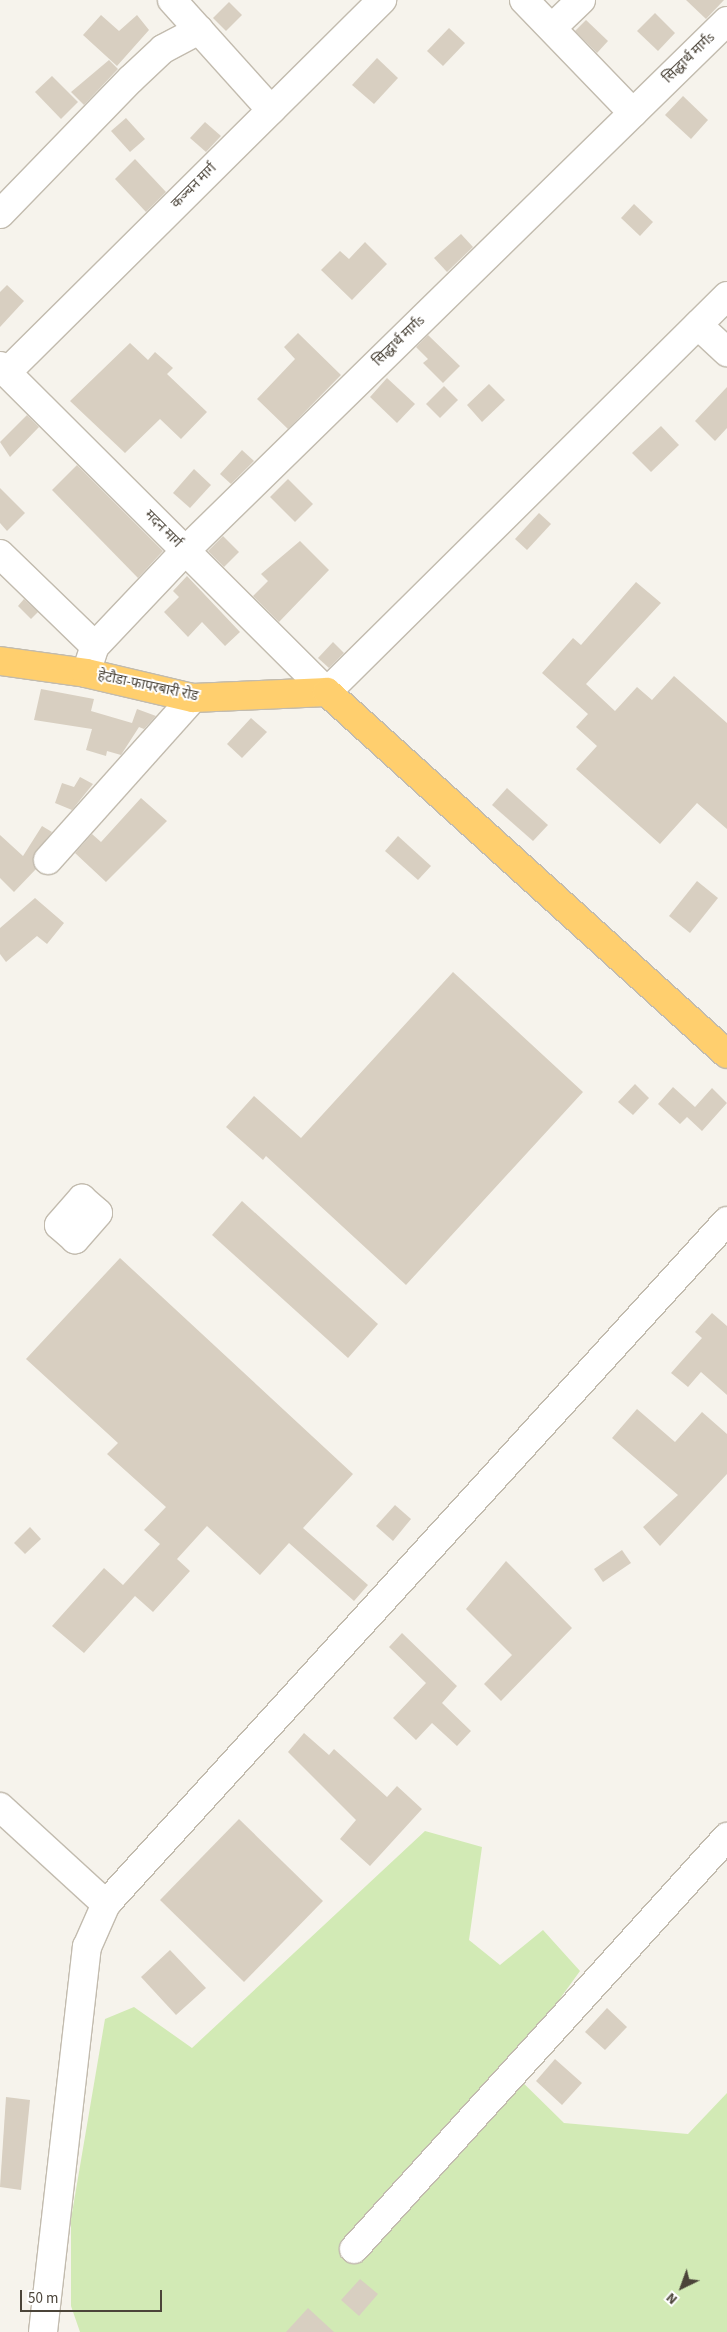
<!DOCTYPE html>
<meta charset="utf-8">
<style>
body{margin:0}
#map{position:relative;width:727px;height:2332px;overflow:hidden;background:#f6f3ec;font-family:"Source Sans 3","Noto Sans Devanagari",sans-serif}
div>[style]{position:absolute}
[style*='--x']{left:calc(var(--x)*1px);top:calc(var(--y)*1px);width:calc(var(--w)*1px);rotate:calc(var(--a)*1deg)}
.green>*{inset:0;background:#d2eab5}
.building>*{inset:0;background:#d8cfc1}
.roads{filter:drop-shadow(1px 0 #c2bbae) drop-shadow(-1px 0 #c2bbae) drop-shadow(0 1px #c2bbae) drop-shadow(0 -1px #c2bbae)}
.minor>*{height:28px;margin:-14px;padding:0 14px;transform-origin:14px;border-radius:14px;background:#fff}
.highway>*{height:28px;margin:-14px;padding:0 14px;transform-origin:14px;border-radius:14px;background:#ffcf6e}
span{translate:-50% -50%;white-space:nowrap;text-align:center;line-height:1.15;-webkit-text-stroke:4px #fff;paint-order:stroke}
.street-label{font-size:14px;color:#4b4439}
.north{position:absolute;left:657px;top:2262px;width:50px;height:50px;-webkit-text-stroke:4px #fff;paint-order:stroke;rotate:222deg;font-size:14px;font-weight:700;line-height:20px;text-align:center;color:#4b4439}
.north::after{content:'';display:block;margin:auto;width:18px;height:22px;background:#4b4439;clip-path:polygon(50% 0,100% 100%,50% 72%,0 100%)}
.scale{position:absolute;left:20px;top:2290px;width:142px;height:22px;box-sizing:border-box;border:2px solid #4b4439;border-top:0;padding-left:6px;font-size:15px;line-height:18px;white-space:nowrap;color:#4b4439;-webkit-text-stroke:4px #fff;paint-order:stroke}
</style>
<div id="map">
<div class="green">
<div style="clip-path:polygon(425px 1831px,482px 1847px,469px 1940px,500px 1965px,543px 1930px,580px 1971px,551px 2011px,503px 2063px,564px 2123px,688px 2134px,727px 2093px,727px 2332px,80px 2332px,71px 2306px,71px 2219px,105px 2019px,134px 2007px,192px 2048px)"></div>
</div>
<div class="building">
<div style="clip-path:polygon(686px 0,724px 0,706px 19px)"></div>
<div style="clip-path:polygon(229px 2px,242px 15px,226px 31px,213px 18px)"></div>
<div style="clip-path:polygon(655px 13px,675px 33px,658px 51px,637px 31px)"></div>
<div style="clip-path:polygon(101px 15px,119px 31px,137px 15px,149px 30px,117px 66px,83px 35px)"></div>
<div style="clip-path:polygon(586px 20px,608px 41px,597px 53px,575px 31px)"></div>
<div style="clip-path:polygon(449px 28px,465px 43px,443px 66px,427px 51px)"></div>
<div style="clip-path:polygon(377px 58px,398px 78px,374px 104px,352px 85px)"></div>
<div style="clip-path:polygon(109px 60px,118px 69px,84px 105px,71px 92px)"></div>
<div style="clip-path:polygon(52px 76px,78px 102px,61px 119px,35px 92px)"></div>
<div style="clip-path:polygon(683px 96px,708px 120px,691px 139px,665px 115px)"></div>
<div style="clip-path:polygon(126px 118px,145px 139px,130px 152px,111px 131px)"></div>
<div style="clip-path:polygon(205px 122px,221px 136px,206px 152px,190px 138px)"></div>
<div style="clip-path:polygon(135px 159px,166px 192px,146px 212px,115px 179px)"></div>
<div style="clip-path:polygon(634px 204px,653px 222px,640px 236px,621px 218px)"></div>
<div style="clip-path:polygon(461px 234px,473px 247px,447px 272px,434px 258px)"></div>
<div style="clip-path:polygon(365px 242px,387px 264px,352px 300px,321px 270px,340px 251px,349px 259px)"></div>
<div style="clip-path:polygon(7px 285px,24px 301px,0 327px,0 292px)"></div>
<div style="clip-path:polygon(298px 333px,341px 375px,288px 429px,257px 399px,295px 359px,284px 347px)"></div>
<div style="clip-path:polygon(428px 335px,460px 366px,443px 383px,423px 363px,428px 359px,416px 347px)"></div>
<div style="clip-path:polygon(130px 343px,148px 360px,155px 352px,173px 368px,167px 374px,207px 412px,181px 439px,160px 419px,125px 453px,70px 401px)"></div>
<div style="clip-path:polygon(387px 378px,415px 404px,397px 423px,370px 397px)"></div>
<div style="clip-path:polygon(489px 384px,505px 400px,482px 422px,467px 405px)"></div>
<div style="clip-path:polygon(444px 386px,458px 400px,440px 418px,426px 404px)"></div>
<div style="clip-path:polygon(727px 387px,727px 428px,715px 441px,695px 421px)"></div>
<div style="clip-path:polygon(27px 415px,39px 427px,10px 457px,0 442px)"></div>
<div style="clip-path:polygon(661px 426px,679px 445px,651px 472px,632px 453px)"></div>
<div style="clip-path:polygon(242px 450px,254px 461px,231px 484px,220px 474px)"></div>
<div style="clip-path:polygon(77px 465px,163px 551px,138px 578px,52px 490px)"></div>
<div style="clip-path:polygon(194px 469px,211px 485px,190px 508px,173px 493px)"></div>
<div style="clip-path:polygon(288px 479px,313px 504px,295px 522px,270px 497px)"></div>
<div style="clip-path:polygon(0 488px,25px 513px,7px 531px,0 523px)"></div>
<div style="clip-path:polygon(539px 513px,551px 524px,527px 550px,515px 539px)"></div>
<div style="clip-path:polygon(223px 536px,239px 552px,224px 567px,208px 551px)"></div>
<div style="clip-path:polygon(300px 541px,329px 570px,279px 622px,253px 596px,268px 581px,261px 574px)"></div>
<div style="clip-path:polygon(187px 576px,240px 632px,225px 646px,202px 622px,188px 637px,164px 612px,179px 597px,173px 591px)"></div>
<div style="clip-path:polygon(636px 582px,661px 603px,586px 684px,615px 711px,637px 687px,652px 700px,674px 676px,727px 723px,727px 829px,697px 803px,660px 844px,576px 769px,597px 746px,576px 727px,588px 714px,542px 673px,573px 638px,581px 645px)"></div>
<div style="clip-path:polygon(24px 599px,38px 612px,31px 619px,18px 606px)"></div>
<div style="clip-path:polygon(333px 642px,344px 653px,329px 668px,318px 658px)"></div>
<div style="clip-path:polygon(41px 689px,94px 699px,91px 711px,132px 723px,137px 709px,156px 716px,144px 729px,139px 727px,121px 755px,107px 751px,106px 756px,86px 750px,92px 729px,34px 720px)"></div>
<div style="clip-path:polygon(251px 718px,267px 732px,242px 758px,227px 744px)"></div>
<div style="clip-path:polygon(80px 777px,93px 784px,72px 810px,55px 803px,62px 783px,74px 787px)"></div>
<div style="clip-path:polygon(507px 788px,548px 825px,533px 841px,492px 805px)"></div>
<div style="clip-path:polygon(141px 798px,167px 821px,106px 882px,75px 853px,92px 834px,101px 842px)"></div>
<div style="clip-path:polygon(42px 826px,52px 832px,33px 856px,36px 869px,14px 892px,0 878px,0 835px,23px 856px)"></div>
<div style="clip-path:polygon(398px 836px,431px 866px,418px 880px,385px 851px)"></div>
<div style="clip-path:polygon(697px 881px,718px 898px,690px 933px,669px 916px)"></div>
<div style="clip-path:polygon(35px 898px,64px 923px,47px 944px,37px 936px,6px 962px,0 954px,0 928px)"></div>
<div style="clip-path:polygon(453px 972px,583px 1092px,406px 1285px,266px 1156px,263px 1160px,226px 1127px,254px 1096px,301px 1138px)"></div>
<div style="clip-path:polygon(635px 1084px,649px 1098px,633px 1115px,618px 1102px)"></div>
<div style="clip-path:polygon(673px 1087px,695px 1107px,712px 1088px,727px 1103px,702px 1131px,687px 1117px,680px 1124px,658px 1104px)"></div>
<div style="clip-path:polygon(242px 1201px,378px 1324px,348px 1358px,212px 1235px)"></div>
<div style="clip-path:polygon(120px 1258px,353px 1474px,303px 1528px,368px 1585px,354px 1601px,289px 1543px,260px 1575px,207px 1526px,177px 1559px,190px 1571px,153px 1612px,135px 1596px,84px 1653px,52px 1626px,104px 1568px,123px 1585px,160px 1544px,144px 1530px,166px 1507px,107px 1454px,118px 1443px,26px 1359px)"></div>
<div style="clip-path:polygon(712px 1313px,727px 1326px,727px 1395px,701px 1372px,688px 1387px,671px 1373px,702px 1338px,695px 1332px)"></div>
<div style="clip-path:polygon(637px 1409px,675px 1442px,702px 1412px,727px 1434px,727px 1474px,660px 1546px,643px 1527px,678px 1495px,612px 1438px)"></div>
<div style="clip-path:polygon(395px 1505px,411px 1519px,393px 1541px,376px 1526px)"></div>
<div style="clip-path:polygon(30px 1527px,41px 1539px,25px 1554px,14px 1543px)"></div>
<div style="clip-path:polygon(622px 1550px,631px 1563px,603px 1582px,594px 1569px)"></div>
<div style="clip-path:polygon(506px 1561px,572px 1628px,501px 1701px,484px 1684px,512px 1655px,466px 1609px)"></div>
<div style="clip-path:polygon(402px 1633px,457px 1686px,442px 1703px,471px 1731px,457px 1746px,432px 1723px,416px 1740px,393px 1718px,426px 1683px,389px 1647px)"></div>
<div style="clip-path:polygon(304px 1733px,329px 1755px,334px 1749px,387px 1797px,397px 1786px,422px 1809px,370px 1866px,340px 1839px,356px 1820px,288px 1752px)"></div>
<div style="clip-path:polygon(239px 1819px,323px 1901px,244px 1982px,160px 1900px)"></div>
<div style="clip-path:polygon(170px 1950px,206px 1988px,176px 2015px,141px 1977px)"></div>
<div style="clip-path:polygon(607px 2008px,627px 2027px,605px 2050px,585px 2032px)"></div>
<div style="clip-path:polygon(555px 2059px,582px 2083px,562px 2105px,536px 2081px)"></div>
<div style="clip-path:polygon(6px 2097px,30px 2100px,21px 2190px,0 2187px)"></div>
<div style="clip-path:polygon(360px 2279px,378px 2294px,359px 2316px,341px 2300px)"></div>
<div style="clip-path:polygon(308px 2308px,334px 2332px,286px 2332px)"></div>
</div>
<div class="roads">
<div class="minor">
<div style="--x:172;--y:0;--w:148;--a:48"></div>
<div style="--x:524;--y:0;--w:157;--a:46"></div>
<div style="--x:553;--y:27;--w:39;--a:-44"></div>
<div style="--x:0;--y:214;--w:188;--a:-45.9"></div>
<div style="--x:131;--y:79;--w:44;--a:-43.2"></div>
<div style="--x:163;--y:49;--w:41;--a:-27.8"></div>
<div style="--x:698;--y:325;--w:40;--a:43"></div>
<div style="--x:0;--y:366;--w:462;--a:44.9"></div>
<div style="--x:327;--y:692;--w:563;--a:-44.71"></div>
<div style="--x:6;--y:373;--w:530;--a:-44.77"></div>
<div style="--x:0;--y:554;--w:132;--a:44.1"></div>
<div style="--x:86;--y:673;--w:28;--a:-72"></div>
<div style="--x:95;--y:646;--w:131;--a:-46.5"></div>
<div style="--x:185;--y:551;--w:758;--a:-44.36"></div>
<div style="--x:48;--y:860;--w:217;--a:-48.2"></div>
<div style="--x:82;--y:1199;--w:21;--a:41"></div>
<div style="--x:98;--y:1213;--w:35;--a:131"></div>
<div style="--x:75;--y:1239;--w:21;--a:-139"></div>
<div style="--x:59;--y:1225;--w:35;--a:-49"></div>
<div style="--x:0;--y:1807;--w:144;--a:42.5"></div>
<div style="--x:354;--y:2249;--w:556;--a:-47.84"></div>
<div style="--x:43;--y:2332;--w:388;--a:-83.5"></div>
<div style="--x:87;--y:1947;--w:47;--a:-66.2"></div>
<div style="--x:106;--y:1904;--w:923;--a:-47.72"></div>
</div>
<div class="highway">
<div style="--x:0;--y:661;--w:87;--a:7.9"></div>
<div style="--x:86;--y:673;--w:110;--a:13.2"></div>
<div style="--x:193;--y:698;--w:134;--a:-2.6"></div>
<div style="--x:327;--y:692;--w:539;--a:42.15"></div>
</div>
</div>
<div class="street-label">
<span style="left:689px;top:58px;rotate:-44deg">सिद्धार्थ मार्गs</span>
<span style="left:194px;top:186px;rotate:-45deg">कञ्चन मार्ग</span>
<span style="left:399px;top:341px;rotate:-44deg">सिद्धार्थ मार्गs</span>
<span style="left:163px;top:529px;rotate:45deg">मदन मार्ग</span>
<span style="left:148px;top:686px;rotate:12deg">हेटौडा-फापरबारी रोड</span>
</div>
<div class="north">N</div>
<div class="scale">50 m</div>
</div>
